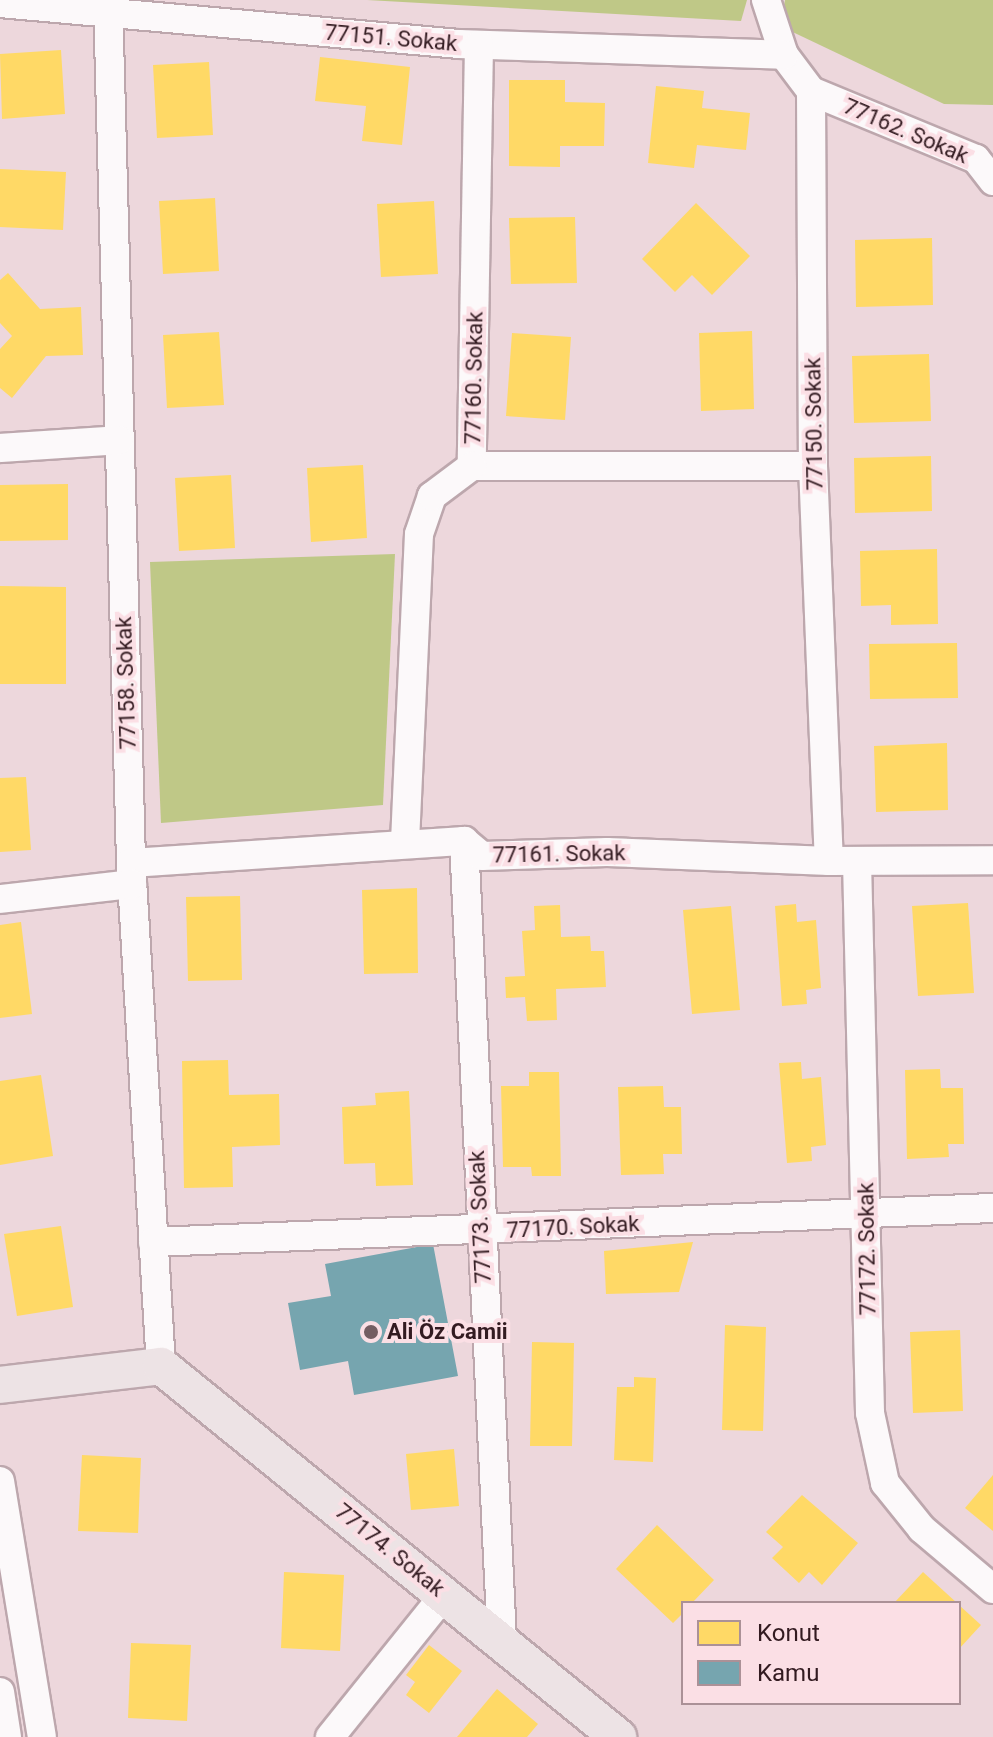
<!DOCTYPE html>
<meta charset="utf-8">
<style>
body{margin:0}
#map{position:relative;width:993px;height:1737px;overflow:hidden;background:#edd7dc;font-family:Roboto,sans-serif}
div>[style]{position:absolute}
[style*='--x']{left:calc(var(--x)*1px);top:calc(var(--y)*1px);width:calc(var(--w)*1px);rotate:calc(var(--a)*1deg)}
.green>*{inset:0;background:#bfc887}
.homes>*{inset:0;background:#ffd966}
.public>*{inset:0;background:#76a5af}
.roads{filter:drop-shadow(2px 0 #bda7ad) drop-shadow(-2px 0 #bda7ad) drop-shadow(0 2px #bda7ad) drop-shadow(0 -2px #bda7ad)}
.minor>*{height:28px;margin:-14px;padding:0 14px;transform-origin:14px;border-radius:14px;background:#fcf9fa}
.major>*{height:36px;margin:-18px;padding:0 18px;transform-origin:18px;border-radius:18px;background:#ede3e5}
.dots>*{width:22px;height:22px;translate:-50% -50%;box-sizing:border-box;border:4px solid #fbdfe5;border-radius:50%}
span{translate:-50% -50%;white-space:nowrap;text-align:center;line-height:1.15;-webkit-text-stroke:8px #fbdfe5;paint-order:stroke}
.street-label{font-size:22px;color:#331b21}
.poi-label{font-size:22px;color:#331b21;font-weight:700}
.left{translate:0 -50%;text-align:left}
.legend{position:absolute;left:681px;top:1601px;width:280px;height:104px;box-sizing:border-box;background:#fbdfe5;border:2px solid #ab9197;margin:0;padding:10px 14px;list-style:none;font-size:24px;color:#331b21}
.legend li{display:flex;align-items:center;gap:16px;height:40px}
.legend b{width:40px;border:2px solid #ab9197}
</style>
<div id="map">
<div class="green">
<div style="clip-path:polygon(367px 0,747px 0,741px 21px)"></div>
<div style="clip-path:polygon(785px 0,993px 0,993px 105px,944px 104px,780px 26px)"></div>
<div style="clip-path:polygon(395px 554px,383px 805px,161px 823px,150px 562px)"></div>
</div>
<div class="homes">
<div style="clip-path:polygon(61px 50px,65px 114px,2px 119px,0 54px)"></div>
<div style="clip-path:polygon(320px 57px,410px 67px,402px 145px,362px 141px,366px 106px,315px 101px)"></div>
<div style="clip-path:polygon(209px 62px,213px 135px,157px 138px,153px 65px)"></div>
<div style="clip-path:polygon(509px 80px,565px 80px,565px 102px,605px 103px,604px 146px,560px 146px,560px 167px,509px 166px)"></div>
<div style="clip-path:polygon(656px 86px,704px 91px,702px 108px,750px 113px,746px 150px,697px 145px,694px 168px,648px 163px)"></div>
<div style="clip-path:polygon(0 169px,66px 172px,63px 230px,0 227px)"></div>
<div style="clip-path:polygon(215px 198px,219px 271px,163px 274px,159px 201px)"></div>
<div style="clip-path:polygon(434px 201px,438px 274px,381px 277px,377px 204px)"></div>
<div style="clip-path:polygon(696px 203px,750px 256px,712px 295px,692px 275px,675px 292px,642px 259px)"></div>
<div style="clip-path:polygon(575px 217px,577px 283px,511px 284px,509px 218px)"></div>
<div style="clip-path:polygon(932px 238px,933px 305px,856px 307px,855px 240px)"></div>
<div style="clip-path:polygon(8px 273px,40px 309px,81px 307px,83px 355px,46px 356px,12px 398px,0 388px,0 349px,12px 336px,0 323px,0 280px)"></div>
<div style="clip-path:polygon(752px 331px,754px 409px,701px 411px,699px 333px)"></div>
<div style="clip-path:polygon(219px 332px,224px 405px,167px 408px,163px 335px)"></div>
<div style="clip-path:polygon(512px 333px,571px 337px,565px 420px,506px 416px)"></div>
<div style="clip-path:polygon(929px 354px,931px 421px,854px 423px,852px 356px)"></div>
<div style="clip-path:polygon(931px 456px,932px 511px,855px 513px,854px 458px)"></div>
<div style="clip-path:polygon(363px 465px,367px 538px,311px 542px,307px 468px)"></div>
<div style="clip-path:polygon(231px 475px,235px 548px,179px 551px,175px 478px)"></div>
<div style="clip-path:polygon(68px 484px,68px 540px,0 541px,0 485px)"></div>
<div style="clip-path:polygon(937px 549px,938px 624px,891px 625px,891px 605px,861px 606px,860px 551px)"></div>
<div style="clip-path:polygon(0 586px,66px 587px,66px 684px,0 684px)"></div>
<div style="clip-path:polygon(957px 643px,958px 698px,870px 699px,869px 644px)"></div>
<div style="clip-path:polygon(947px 743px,948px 810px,876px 812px,874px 746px)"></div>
<div style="clip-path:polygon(26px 777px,31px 850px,0 852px,0 778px)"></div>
<div style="clip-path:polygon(417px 888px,418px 973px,364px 974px,362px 890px)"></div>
<div style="clip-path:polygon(240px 896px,242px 980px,188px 981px,186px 897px)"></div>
<div style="clip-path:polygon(968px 903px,974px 993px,918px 996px,912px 906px)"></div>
<div style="clip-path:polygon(796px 904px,797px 922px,816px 920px,821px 988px,806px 990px,807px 1004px,782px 1006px,775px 906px)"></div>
<div style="clip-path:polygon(560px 905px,561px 937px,590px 936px,591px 951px,604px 951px,606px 987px,556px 989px,557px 1020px,527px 1021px,525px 997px,506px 998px,505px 977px,525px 976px,522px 931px,535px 930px,534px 906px)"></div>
<div style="clip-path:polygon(731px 906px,740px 1010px,692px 1014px,683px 910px)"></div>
<div style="clip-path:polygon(21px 922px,32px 1014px,0 1018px,0 925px)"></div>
<div style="clip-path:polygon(228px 1060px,229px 1095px,279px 1094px,280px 1145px,232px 1147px,233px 1187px,184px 1188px,182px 1061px)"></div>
<div style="clip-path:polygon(801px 1062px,802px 1079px,821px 1077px,826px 1145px,811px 1147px,812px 1161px,787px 1163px,779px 1063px)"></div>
<div style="clip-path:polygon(940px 1069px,941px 1088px,963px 1088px,964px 1144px,948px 1144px,949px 1157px,907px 1159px,905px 1070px)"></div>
<div style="clip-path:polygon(529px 1072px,559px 1072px,561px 1176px,532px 1176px,531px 1167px,503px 1167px,501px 1086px,529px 1086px)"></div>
<div style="clip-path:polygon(41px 1075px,53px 1156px,0 1165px,0 1081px)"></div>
<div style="clip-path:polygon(663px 1086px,664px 1107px,681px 1107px,682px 1154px,663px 1154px,664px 1174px,621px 1175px,618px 1087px)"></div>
<div style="clip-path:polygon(409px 1091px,413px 1185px,376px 1186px,375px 1163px,344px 1164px,342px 1107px,376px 1105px,375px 1093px)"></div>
<div style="clip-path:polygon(61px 1226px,73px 1307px,17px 1316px,4px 1234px)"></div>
<div style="clip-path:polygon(693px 1242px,679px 1292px,606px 1294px,604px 1251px)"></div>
<div style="clip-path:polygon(725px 1325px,766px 1327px,763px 1431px,722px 1430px)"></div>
<div style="clip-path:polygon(960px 1330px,963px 1411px,913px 1413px,910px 1332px)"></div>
<div style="clip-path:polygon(532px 1342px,574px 1343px,572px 1446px,530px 1446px)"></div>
<div style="clip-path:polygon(634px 1377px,656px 1378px,653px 1462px,614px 1460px,617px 1387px,634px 1387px)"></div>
<div style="clip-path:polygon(454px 1449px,459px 1506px,411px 1510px,406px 1454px)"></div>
<div style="clip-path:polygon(82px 1455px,141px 1458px,138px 1533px,78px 1531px)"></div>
<div style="clip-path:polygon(993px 1475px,993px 1531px,965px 1508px)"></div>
<div style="clip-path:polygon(802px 1495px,858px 1543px,822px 1585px,809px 1572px,799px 1583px,772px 1558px,783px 1547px,766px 1532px)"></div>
<div style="clip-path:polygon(657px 1525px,714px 1580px,692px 1603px,683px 1603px,683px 1613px,673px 1623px,616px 1569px)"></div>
<div style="clip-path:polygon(284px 1572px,344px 1575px,340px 1651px,281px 1648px)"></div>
<div style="clip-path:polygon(923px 1572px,957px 1603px,894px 1603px)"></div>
<div style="clip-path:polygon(959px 1605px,981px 1625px,959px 1649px)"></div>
<div style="clip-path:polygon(131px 1643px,191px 1645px,187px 1721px,128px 1718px)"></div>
<div style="clip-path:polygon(429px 1645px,462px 1671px,429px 1713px,406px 1695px,415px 1682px,406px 1675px)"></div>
<div style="clip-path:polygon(497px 1689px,538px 1724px,527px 1737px,457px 1737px)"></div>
</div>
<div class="public">
<div style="clip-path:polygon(433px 1244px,458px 1376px,354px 1395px,348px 1361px,300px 1370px,288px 1303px,331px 1296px,325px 1264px)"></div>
</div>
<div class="roads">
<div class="minor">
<div style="--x:108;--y:0;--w:863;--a:88.47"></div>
<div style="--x:131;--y:863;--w:504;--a:86.59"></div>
<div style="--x:766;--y:0;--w:58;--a:71.9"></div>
<div style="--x:784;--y:55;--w:45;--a:53.1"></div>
<div style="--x:811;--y:91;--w:375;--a:89.7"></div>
<div style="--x:813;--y:466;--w:395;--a:87.7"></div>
<div style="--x:0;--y:3;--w:460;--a:5.1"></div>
<div style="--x:458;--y:44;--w:326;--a:1.9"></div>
<div style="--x:479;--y:45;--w:421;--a:91"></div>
<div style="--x:472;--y:466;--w:341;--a:0"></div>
<div style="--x:811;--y:91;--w:178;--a:22.4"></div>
<div style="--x:976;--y:159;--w:28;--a:52"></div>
<div style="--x:0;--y:448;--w:119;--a:-3.8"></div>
<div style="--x:464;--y:841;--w:801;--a:87.28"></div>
<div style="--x:405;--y:842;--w:308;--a:-87.4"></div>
<div style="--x:419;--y:534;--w:40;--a:-71.1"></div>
<div style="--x:432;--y:496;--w:50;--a:-36.9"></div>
<div style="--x:857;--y:861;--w:552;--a:88.65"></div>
<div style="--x:870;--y:1413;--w:72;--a:77.9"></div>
<div style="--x:885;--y:1483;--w:59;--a:51.2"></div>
<div style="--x:922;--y:1529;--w:93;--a:40.2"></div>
<div style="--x:131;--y:863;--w:334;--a:-3.8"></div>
<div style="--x:464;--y:841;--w:23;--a:40"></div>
<div style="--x:482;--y:856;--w:125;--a:-1.8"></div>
<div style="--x:607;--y:852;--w:222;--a:2.3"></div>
<div style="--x:829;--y:861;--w:164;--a:-0.3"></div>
<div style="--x:0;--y:899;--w:133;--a:-6.5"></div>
<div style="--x:153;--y:1242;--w:841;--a:-2.32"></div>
<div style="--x:0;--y:1481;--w:259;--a:80.7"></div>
<div style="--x:0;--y:1692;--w:46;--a:81.2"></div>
<div style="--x:330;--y:1737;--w:182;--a:-51.2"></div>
</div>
<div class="major">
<div style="--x:0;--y:1385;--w:162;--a:-6.7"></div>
<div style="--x:161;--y:1366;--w:589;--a:39.07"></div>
</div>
</div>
<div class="dots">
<div style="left:371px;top:1332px;background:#745d62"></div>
</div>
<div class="street-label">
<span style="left:391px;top:38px;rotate:5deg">77151. Sokak</span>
<span style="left:906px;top:131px;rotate:23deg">77162. Sokak</span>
<span style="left:474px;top:378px;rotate:-89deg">77160. Sokak</span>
<span style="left:814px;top:424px;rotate:-91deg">77150. Sokak</span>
<span style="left:126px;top:683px;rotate:-92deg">77158. Sokak</span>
<span style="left:559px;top:854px;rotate:-1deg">77161. Sokak</span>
<span style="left:480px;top:1217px;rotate:-93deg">77173. Sokak</span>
<span style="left:573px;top:1227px;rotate:-3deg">77170. Sokak</span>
<span style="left:867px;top:1249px;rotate:-91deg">77172. Sokak</span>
<span style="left:390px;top:1550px;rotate:39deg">77174. Sokak</span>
</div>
<div class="poi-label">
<span class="left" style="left:387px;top:1332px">Ali Öz Camii</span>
</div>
<ul class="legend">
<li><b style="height:22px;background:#ffd966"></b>Konut</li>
<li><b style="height:22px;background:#76a5af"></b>Kamu</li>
</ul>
</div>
